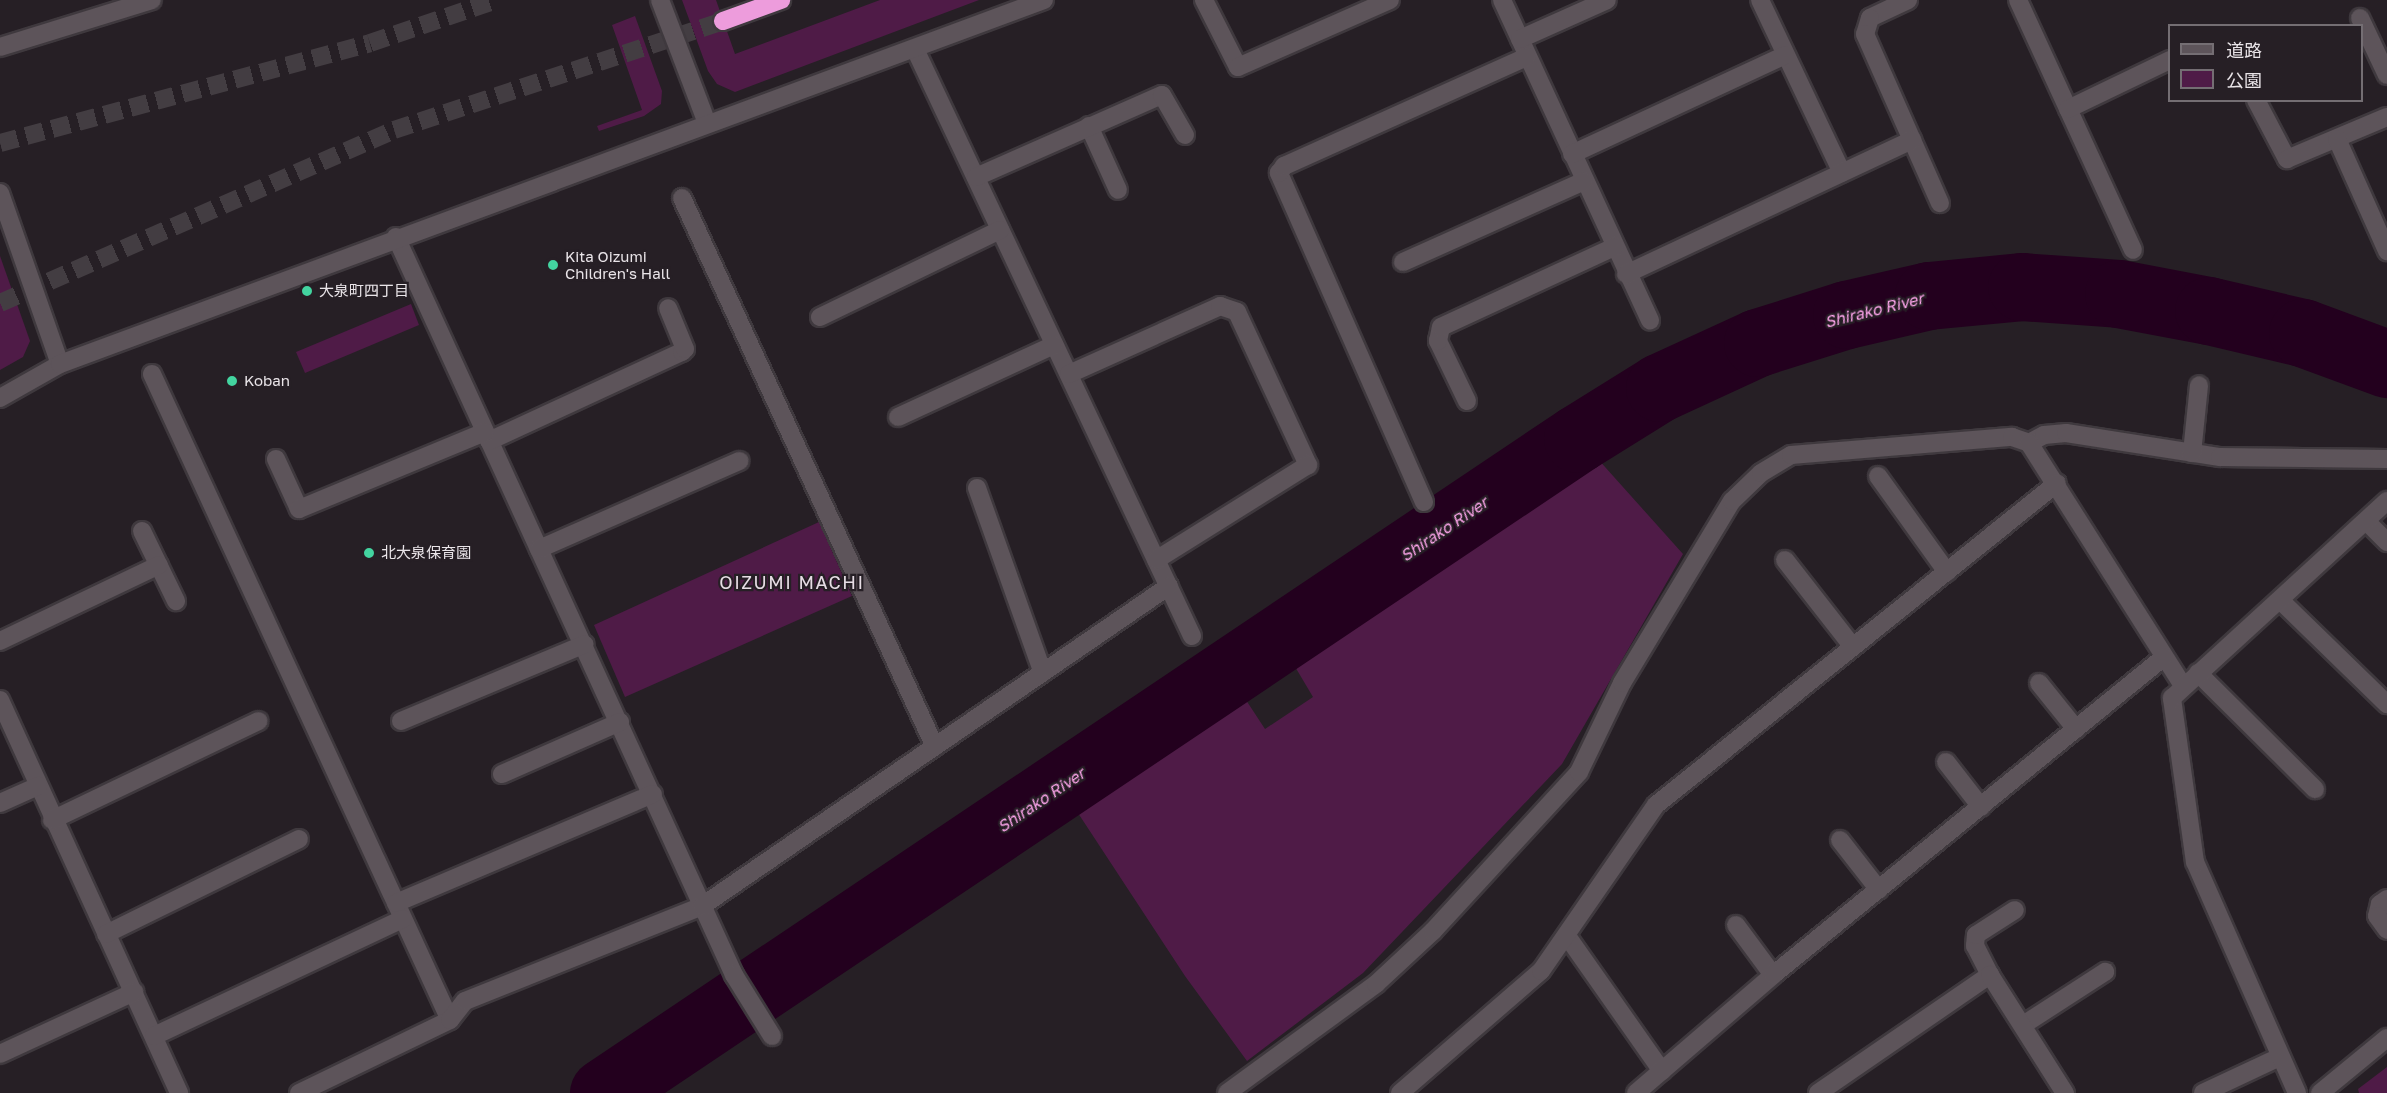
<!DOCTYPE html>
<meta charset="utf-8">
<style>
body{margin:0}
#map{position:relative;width:2387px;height:1093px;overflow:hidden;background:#261f25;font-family:"Golos Text","Noto Sans JP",sans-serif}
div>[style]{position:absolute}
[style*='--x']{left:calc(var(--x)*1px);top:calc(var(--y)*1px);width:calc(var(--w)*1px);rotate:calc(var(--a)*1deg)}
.green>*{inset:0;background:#4f1b47}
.river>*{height:68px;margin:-34px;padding:0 34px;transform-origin:34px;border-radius:34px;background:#23001e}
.highway-tunnel>*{height:18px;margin-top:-9px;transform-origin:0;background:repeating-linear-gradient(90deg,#433d42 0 18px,transparent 0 27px)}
.roads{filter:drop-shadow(2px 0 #3f393e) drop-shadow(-2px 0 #3f393e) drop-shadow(0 2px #3f393e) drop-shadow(0 -2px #3f393e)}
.minor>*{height:18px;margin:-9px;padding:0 9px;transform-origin:9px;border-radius:9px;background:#5d545a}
.highway>*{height:18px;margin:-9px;padding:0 9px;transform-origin:9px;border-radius:9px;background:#ed9cdc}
.dots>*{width:16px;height:16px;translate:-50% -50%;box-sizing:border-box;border:3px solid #261f25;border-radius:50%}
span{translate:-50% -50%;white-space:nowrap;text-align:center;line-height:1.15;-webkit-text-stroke:4.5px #261f25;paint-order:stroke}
.poi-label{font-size:15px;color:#e9e4e8}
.left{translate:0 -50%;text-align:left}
.water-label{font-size:16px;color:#ffa6ed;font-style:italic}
.quarter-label{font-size:18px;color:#e7dde5;letter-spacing:1.5px}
.legend{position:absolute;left:2168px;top:24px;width:195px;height:78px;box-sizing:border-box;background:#261f25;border:2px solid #746e73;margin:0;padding:8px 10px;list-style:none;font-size:18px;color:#e9e4e8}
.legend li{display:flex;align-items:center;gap:12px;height:30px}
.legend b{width:30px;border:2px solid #746e73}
</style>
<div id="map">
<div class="green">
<div style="clip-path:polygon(682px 0,716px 0,735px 54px,880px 0,979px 0,735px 92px,717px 84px,708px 71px)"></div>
<div style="clip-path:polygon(635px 16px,662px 91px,661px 104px,644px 116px,599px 131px,597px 126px,642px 110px,612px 25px)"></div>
<div style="clip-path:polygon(0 256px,30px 341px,23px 357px,0 370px)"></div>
<div style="clip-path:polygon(411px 304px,419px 325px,305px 373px,296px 352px)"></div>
<div style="clip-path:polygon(1597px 458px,1683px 554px,1562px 764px,1363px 973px,1247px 1061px,1185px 976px,1076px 810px,1244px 697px,1265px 729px,1313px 697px,1294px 665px)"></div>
<div style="clip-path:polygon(819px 522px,852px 596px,625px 697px,594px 625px)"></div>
<div style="clip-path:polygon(2387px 1067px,2387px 1093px,2359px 1093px,2358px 1089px)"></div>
</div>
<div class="river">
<div style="--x:604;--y:1093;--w:1173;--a:-33.88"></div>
<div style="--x:1578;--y:439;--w:97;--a:-31.9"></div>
<div style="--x:1660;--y:388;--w:108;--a:-24.7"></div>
<div style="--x:1758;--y:343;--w:93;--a:-17.5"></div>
<div style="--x:1847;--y:315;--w:84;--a:-13"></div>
<div style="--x:1929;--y:296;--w:93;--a:-5.5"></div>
<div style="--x:2022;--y:287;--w:97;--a:4.1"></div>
<div style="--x:2119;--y:294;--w:92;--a:10.7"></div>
<div style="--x:2209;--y:311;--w:97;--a:13.2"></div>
<div style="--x:2303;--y:333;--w:90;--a:20.3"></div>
</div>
<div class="highway-tunnel">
<div style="--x:0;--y:143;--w:383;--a:-15.1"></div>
<div style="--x:370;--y:43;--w:133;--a:-18.8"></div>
<div style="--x:0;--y:303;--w:430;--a:-23.7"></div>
<div style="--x:394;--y:130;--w:347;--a:-18.3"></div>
</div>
<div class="roads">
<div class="minor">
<div style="--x:660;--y:0;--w:132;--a:69.1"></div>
<div style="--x:1204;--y:0;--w:75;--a:63.1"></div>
<div style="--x:1238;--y:67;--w:166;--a:-23.8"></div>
<div style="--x:1502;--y:0;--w:353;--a:65.2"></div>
<div style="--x:1760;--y:0;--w:191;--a:64.6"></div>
<div style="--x:1908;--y:0;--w:42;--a:154.7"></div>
<div style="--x:1870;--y:18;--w:17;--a:107"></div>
<div style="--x:1865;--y:34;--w:185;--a:66.1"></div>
<div style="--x:2018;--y:0;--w:275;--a:65.3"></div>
<div style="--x:2360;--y:18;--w:63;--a:64.7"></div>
<div style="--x:1520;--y:39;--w:95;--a:-24.1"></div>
<div style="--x:0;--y:47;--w:159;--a:-17.2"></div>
<div style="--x:915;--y:49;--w:649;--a:64.74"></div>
<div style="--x:2256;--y:100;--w:67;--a:62.3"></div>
<div style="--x:2287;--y:159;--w:108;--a:-22.8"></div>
<div style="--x:2068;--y:109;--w:113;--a:-25.7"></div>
<div style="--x:1089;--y:126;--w:70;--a:65.6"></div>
<div style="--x:2337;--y:139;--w:123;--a:65.9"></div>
<div style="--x:1572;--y:154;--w:235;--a:-24.9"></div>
<div style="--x:976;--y:177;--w:203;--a:-23.8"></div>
<div style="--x:1162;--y:95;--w:46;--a:60.1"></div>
<div style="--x:0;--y:193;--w:181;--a:70.7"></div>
<div style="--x:682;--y:198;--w:604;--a:65.26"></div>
<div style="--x:396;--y:237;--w:812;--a:65.39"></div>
<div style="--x:734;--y:975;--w:72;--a:58.1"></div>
<div style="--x:1403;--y:262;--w:198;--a:-24.1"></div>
<div style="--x:1626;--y:274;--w:316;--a:-25.1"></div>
<div style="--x:820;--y:317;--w:200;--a:-25.8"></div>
<div style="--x:152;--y:374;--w:711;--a:65.24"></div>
<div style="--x:1069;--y:374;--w:166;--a:-24.2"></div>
<div style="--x:1220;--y:306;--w:18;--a:19"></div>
<div style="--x:1237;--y:312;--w:169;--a:65.1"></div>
<div style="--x:1308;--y:465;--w:179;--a:148"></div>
<div style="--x:0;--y:398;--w:69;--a:-29.5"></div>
<div style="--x:60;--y:364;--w:1049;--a:-20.3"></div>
<div style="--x:1467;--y:401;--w:67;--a:-115.8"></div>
<div style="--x:1438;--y:341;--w:14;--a:-78"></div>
<div style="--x:1441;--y:327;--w:191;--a:-24.8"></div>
<div style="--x:898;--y:417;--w:172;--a:-24.8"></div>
<div style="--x:489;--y:441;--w:213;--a:-24.8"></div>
<div style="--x:682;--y:352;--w:4;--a:-45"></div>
<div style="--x:685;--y:349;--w:44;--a:-112.5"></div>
<div style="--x:2029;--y:443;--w:17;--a:-28"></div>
<div style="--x:2044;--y:435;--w:22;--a:-5"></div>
<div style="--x:2066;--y:433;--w:156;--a:8.9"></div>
<div style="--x:2220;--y:457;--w:167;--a:0.7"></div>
<div style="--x:2192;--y:453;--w:68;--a:-84.1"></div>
<div style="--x:276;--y:459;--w:55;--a:65.3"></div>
<div style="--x:299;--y:509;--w:201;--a:-22.5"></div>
<div style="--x:1878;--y:476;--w:118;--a:54.3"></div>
<div style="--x:977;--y:488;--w:196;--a:70.4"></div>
<div style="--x:1424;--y:502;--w:360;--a:-113.8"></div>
<div style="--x:1279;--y:173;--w:9;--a:-54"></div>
<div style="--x:1284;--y:166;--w:266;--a:-24.2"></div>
<div style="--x:2366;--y:521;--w:30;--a:45"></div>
<div style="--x:142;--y:531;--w:78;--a:64.1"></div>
<div style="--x:539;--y:549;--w:219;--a:-23.7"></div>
<div style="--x:1785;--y:560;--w:110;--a:52"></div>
<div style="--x:2281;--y:601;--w:148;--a:44.2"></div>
<div style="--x:0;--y:641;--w:176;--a:-25.5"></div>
<div style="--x:2198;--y:673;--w:165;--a:44.8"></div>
<div style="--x:2039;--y:683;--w:59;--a:51.2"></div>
<div style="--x:0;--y:700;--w:432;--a:65.5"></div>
<div style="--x:401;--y:721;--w:199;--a:-22.7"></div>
<div style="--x:1946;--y:762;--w:57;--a:52.1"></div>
<div style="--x:502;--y:774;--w:129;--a:-23.8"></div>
<div style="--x:0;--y:803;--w:42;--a:-24.1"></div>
<div style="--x:52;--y:820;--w:229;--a:-25.6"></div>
<div style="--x:1840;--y:840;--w:63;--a:52"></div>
<div style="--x:2387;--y:899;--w:9;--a:144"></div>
<div style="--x:2380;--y:904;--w:12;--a:104"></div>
<div style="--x:2377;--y:916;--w:17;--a:54"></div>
<div style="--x:396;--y:903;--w:279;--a:-23"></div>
<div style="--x:1736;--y:925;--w:62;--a:53.5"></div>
<div style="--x:106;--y:934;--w:215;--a:-26.2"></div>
<div style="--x:1567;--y:936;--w:165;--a:54.9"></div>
<div style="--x:1990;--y:975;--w:33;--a:-117"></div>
<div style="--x:1975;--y:946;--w:11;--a:-85"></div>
<div style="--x:1976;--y:935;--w:46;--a:-32.7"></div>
<div style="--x:2023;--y:1025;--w:98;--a:-32.9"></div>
<div style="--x:154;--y:1036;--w:275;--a:-25.2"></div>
<div style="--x:0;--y:1054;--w:148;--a:-24.8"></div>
<div style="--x:299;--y:1093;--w:168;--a:-25.8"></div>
<div style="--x:450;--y:1020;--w:24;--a:-52"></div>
<div style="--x:465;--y:1001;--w:255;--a:-21.8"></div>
<div style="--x:702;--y:906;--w:566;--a:-34.42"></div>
<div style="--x:1227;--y:1093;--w:185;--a:-36.2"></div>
<div style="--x:1376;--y:984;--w:78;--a:-42.9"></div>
<div style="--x:1433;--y:931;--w:216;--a:-47.4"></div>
<div style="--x:1579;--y:772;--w:99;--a:-64.2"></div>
<div style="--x:1622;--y:683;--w:213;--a:-58.9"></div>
<div style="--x:1732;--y:501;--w:40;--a:-44"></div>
<div style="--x:1761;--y:473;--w:35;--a:-31"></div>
<div style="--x:1791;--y:455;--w:222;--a:-4.7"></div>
<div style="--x:2012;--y:437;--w:18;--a:19"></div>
<div style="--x:2029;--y:443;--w:288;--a:57.6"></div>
<div style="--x:1400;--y:1093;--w:186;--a:-40.9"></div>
<div style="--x:1541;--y:971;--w:202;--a:-55.3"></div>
<div style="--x:1656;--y:805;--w:514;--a:-38.76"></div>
<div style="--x:1636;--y:1093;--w:181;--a:-40.7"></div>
<div style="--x:1773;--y:975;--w:504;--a:-39.12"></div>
<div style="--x:1818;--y:1093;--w:209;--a:-34.5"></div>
<div style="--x:1990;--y:975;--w:140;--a:57.6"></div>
<div style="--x:2203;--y:1093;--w:85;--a:-25.1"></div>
<div style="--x:2297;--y:1093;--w:253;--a:-113.8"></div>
<div style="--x:2195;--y:862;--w:166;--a:-98"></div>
<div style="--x:2172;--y:698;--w:292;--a:-42.5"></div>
<div style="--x:2320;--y:1093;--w:87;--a:-39.4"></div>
</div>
<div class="highway">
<div style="--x:723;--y:21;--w:62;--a:-19.9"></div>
</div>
</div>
<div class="dots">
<div style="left:553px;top:265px;background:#43d4a0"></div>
<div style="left:307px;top:291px;background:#43d4a0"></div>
<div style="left:232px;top:381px;background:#43d4a0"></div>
<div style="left:369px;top:553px;background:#43d4a0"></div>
</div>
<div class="poi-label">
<span class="left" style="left:565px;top:265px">Kita Oizumi<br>Children's Hall</span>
<span class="left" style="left:319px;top:291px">大泉町四丁目</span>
<span class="left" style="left:244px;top:381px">Koban</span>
<span class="left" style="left:381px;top:553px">北大泉保育園</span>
</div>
<div class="water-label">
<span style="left:1874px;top:310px;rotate:-14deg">Shirako River</span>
<span style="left:1444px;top:529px;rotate:-34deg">Shirako River</span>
<span style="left:1041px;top:800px;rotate:-34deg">Shirako River</span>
</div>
<div class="quarter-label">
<span style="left:792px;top:582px">OIZUMI MACHI</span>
</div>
<ul class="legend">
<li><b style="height:8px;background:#5d545a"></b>道路</li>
<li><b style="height:16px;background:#4f1b47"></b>公園</li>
</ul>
</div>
